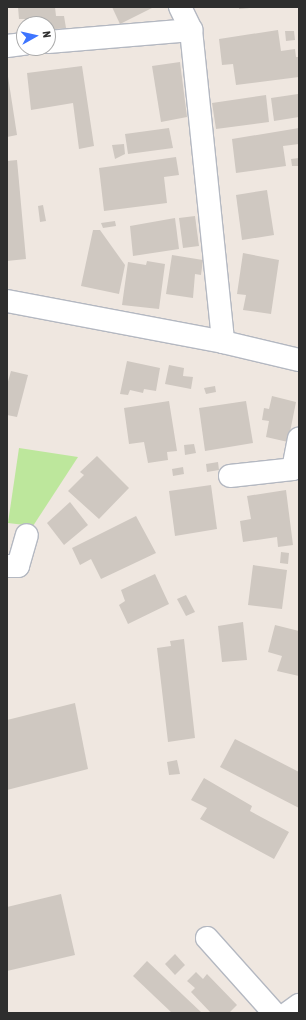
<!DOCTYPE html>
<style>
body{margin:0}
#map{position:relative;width:306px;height:1020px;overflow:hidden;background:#efe7e0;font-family:"Asap Condensed",sans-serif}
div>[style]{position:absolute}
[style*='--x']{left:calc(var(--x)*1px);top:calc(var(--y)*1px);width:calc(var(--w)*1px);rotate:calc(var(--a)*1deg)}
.green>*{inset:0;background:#bde79c}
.building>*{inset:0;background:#cfc8c1}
.roads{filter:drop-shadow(1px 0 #b4b8c1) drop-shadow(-1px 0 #b4b8c1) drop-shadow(0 1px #b4b8c1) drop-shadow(0 -1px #b4b8c1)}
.minor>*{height:22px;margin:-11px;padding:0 11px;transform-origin:11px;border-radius:11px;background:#fff}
span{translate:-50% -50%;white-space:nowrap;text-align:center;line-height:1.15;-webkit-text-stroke:3px #fff;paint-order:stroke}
.frame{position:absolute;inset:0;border:8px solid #2e2e2e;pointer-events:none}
.north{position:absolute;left:16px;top:16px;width:40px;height:40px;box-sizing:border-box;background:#fff;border:1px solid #ababab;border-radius:50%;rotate:82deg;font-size:11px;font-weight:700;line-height:16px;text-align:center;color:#2e2e2e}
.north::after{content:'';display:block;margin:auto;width:14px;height:18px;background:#3e75ff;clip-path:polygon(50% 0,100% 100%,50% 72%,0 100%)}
</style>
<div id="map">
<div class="green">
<div style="clip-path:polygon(19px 448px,78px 457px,33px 526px,8px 523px)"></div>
</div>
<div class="building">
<div style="clip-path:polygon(18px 7px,55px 7px,56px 16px,64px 16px,66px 28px,48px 30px,48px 24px,26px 24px,26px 19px,19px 19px)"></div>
<div style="clip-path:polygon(112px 7px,154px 7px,120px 24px)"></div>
<div style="clip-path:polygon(239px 7px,250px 7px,250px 8px,239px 9px)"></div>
<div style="clip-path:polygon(278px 30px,281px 51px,295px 49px,296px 57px,299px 57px,299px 77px,236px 85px,233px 64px,222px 65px,219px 39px)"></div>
<div style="clip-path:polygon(285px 31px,294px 31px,295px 40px,286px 41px)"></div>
<div style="clip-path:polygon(180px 62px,187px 117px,161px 122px,152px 66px)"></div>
<div style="clip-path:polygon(82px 66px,94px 146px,79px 149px,73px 103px,31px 110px,27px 73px)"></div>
<div style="clip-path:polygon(7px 70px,17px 135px,7px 137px)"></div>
<div style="clip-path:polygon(298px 94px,299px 117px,274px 121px,271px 98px)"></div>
<div style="clip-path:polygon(266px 95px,269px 122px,216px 129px,212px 103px)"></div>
<div style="clip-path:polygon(169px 128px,173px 148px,128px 154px,125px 134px)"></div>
<div style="clip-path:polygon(299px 128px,299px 144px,283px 146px,286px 166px,236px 173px,232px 139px)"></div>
<div style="clip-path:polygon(124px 144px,125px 154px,115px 159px,112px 145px)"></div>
<div style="clip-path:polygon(176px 157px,179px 175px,164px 177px,167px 203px,104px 211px,99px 168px)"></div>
<div style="clip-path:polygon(299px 158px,299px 166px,292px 166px,291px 159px)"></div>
<div style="clip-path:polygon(17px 160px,26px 259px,7px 261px,7px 161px)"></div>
<div style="clip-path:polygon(267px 190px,274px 235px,242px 240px,236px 195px)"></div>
<div style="clip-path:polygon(43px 205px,46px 221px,40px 222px,38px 206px)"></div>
<div style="clip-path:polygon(195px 216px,199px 246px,183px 248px,179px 218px)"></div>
<div style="clip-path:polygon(175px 218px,179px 249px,133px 256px,130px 226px)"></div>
<div style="clip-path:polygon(115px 221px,116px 226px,103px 228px,101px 223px)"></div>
<div style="clip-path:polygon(93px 230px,100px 230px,125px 265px,119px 294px,81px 286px)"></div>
<div style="clip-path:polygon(243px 253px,279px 260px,271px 314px,243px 310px,246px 295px,237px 294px)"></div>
<div style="clip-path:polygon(172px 255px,203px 260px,201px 275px,195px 274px,193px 298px,166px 294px)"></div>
<div style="clip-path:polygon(147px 261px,165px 264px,159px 309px,122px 305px,128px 262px,146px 265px)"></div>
<div style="clip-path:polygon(127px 361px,160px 368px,156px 391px,144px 389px,143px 393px,130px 390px,128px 395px,120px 394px)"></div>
<div style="clip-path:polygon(169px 365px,184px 368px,183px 376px,193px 377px,191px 389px,165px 384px)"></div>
<div style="clip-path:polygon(11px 371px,28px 375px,17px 417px,7px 415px,7px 385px)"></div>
<div style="clip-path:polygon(215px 386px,216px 392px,206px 394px,204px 388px)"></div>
<div style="clip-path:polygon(272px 396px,296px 402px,288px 442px,266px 437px,269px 421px,262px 420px,264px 408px,269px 409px)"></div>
<div style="clip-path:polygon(169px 401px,177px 451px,167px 452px,168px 460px,148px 463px,144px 442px,129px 444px,124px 408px)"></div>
<div style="clip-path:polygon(246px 401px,253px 443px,205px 451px,199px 408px)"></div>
<div style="clip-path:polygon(194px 444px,196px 453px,185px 455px,184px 445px)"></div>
<div style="clip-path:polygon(97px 456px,129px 488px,99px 519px,68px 491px,84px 475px,80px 472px)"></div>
<div style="clip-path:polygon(218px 462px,219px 470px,207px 472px,206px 464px)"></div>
<div style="clip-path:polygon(183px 467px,184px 474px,173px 476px,172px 469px)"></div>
<div style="clip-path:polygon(211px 485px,217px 529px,175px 536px,169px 491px)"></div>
<div style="clip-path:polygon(286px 490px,293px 545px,278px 547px,277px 537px,243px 542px,240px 521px,251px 519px,247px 496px)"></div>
<div style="clip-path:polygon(70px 502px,88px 525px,64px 545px,47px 523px)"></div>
<div style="clip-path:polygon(136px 516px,156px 553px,101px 579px,91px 559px,80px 565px,72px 548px)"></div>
<div style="clip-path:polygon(281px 552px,289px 553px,288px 564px,280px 563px)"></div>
<div style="clip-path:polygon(253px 565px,287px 570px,282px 609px,248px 605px)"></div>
<div style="clip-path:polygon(155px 574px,169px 604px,128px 624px,119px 605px,125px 601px,121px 590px)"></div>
<div style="clip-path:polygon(186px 595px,195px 612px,186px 616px,177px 599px)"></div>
<div style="clip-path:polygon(243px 622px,247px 660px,222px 662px,218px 626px)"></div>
<div style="clip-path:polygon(275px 625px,299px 631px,299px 676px,277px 671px,282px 656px,268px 652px)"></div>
<div style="clip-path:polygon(184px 639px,195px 738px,168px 742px,157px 648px,171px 646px,170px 641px)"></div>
<div style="clip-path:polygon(75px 703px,88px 769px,7px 790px,7px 720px)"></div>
<div style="clip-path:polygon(235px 739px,299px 772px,299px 808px,220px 767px)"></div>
<div style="clip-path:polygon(177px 760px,180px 774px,169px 775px,167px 762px)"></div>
<div style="clip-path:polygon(204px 778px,252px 806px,250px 811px,289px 832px,274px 859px,200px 819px,207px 808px,191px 800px)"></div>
<div style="clip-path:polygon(61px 894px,75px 955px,7px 971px,7px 907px)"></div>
<div style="clip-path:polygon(175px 954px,185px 965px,175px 975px,165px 964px)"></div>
<div style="clip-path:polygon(147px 961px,202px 1013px,172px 1013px,133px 976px)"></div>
<div style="clip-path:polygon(196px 972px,203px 979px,207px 974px,237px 1005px,229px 1013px,211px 1013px,191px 992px,195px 988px,187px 981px)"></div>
</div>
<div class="roads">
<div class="minor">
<div style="--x:180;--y:7;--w:25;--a:64"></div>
<div style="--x:191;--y:30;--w:314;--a:84.1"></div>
<div style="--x:48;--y:42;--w:144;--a:-4.8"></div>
<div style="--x:7;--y:46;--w:17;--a:-7"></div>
<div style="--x:7;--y:301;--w:220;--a:10.7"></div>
<div style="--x:223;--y:342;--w:78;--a:13.3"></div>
<div style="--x:230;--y:476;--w:63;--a:-6.3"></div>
<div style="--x:293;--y:469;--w:31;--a:-79"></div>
<div style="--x:7;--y:566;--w:11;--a:0"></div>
<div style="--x:18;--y:566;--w:32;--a:-74"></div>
<div style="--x:207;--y:938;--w:101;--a:48.2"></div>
<div style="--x:288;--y:1013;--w:14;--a:-36"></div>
</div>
</div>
<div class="frame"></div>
<div class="north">N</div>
</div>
